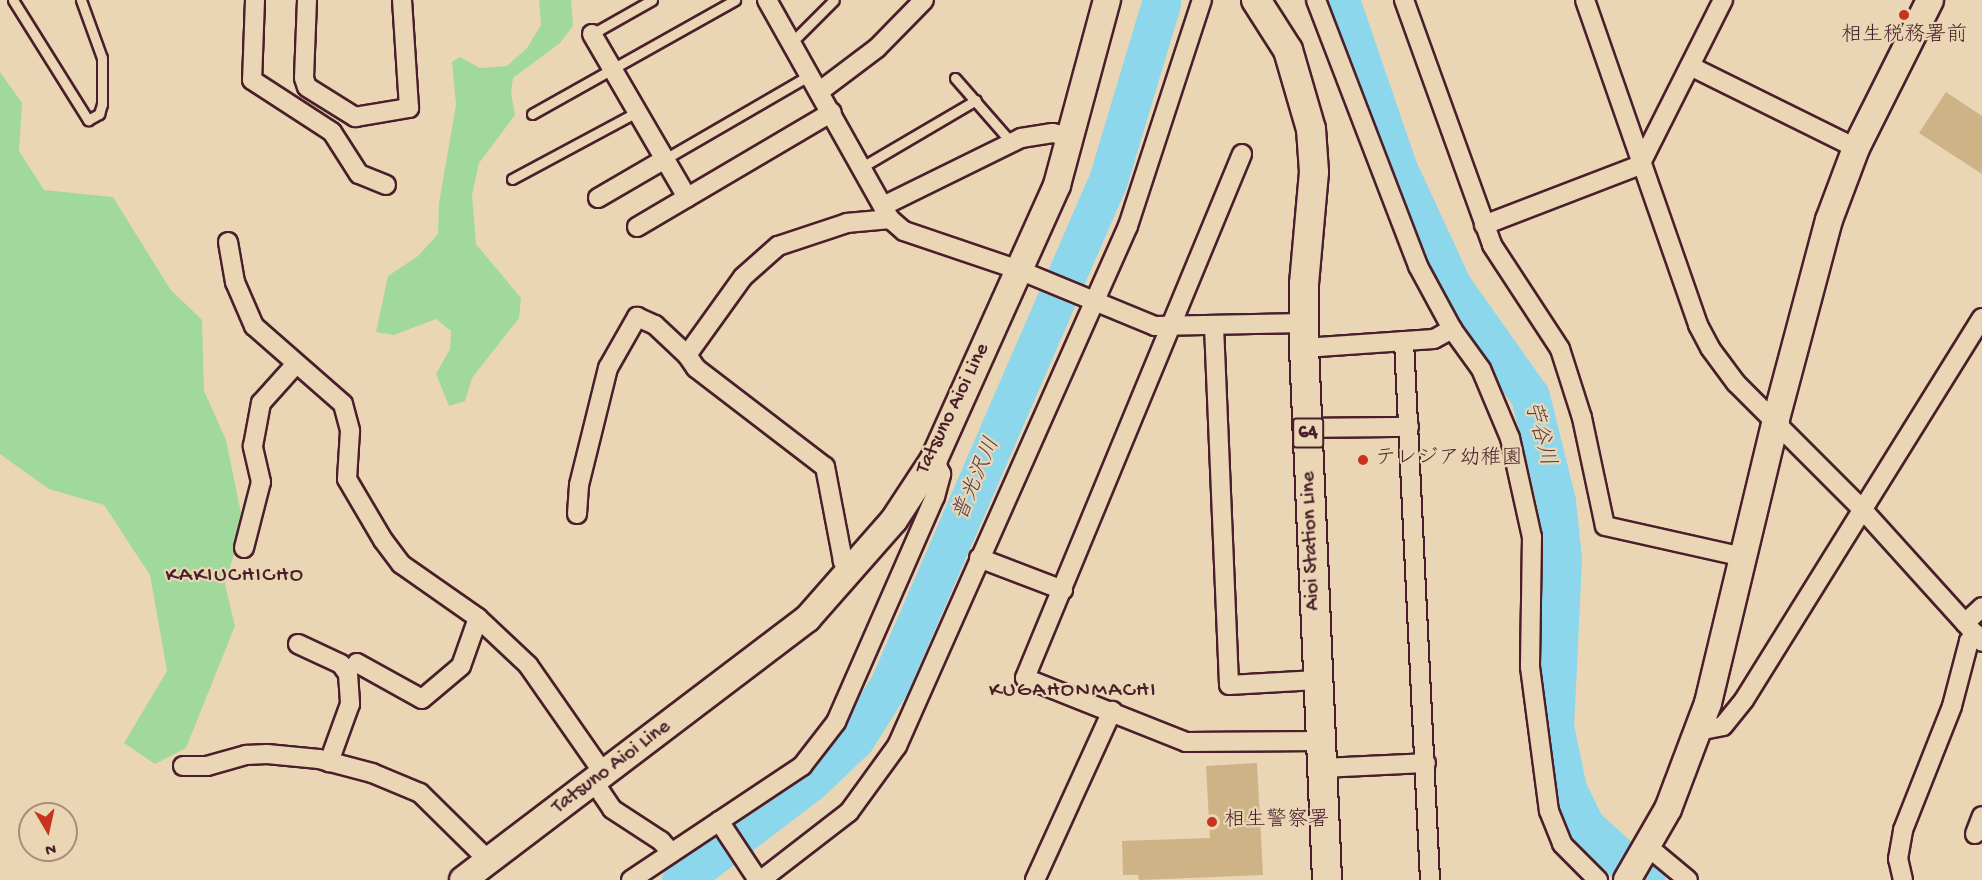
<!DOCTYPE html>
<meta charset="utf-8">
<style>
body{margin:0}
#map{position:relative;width:1982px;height:880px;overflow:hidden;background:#ead6b4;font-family:"Gochi Hand","Klee One",sans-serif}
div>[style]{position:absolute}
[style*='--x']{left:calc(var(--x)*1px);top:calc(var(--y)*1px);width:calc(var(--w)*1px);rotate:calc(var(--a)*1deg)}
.green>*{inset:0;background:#a1d99d}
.water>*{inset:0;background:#8cd7ec}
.river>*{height:39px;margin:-19.5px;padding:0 19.5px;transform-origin:19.5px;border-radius:19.5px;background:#8cd7ec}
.building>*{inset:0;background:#cdb385}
.roads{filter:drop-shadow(2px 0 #4a1f2b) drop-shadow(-2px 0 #4a1f2b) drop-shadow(0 2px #4a1f2b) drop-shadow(0 -2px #4a1f2b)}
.lane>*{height:9px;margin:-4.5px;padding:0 4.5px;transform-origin:4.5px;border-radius:4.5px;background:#ead6b4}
.street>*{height:18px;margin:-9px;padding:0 9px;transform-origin:9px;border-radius:9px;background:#ead6b4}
.secondary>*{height:26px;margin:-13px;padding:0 13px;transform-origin:13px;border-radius:13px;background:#ead6b4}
.primary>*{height:28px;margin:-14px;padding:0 14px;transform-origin:14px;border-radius:14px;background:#ead6b4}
.dots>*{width:16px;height:16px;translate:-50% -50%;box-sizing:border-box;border:3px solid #ead6b4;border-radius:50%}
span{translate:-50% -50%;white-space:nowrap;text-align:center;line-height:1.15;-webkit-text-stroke:4.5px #ead6b4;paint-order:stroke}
.shield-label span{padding:2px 4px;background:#ead6b4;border:2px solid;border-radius:4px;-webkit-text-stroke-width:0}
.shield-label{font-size:20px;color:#4a1f2b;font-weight:700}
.poi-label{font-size:21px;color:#4a1f2b}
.left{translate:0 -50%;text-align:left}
.street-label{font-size:21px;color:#4a1f2b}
.water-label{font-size:22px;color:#543b48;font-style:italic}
.neighbourhood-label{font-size:22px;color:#4a1f2b;letter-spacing:1.5px}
.north{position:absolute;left:18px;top:802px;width:60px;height:60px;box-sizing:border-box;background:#ead6b4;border:2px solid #aa8d7d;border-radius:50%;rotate:171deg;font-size:16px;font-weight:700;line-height:24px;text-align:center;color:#4a1f2b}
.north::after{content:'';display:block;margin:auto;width:21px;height:27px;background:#c8321e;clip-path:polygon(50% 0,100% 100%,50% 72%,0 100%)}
</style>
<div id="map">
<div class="green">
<div style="clip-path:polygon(539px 0,571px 0,573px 26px,560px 43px,513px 78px,511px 93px,515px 115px,479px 163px,472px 195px,476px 244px,521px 298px,519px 318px,472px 378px,465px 401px,449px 406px,436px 374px,450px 349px,451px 331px,436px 319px,394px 335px,376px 332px,388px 276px,418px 256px,438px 234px,439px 203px,456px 105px,452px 62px,460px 57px,480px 68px,507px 66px,527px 48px,541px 25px)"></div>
<div style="clip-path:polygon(0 72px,22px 103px,19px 151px,44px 190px,113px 197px,170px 289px,202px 320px,204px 391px,226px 440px,243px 523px,225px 585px,235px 626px,186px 748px,155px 764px,124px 743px,167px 671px,150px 575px,104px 505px,49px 489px,0 454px)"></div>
</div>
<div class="water">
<div style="clip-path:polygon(1324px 0,1354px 0,1377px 131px,1344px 55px)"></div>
</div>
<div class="river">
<div style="--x:1340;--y:0;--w:179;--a:71.1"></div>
<div style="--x:1398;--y:169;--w:129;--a:65.2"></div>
<div style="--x:1452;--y:286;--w:135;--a:54.7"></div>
<div style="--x:1530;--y:396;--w:108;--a:76.1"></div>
<div style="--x:1556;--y:501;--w:58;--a:84.1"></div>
<div style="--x:1562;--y:559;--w:167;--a:92.7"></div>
<div style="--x:1554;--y:726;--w:64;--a:78.3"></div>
<div style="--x:1567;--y:789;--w:41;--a:64.1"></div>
<div style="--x:1585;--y:826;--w:81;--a:42"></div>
<div style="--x:681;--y:880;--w:163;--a:-37.3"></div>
<div style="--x:811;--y:781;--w:61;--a:-43.7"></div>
<div style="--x:855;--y:739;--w:64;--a:-57.8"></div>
<div style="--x:889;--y:685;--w:550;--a:-66.56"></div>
<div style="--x:1108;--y:180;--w:185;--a:-73.3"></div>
</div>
<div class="building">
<div style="clip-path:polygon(1946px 92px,1982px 116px,1982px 174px,1919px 133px)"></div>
<div style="clip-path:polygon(1257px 763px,1263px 875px,1139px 880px,1138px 875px,1123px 875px,1122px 841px,1210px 838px,1206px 766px)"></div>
</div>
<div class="roads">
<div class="lane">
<div style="--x:13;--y:0;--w:142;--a:58"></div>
<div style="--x:88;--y:120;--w:13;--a:-29"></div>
<div style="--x:99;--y:114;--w:10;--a:-73"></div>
<div style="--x:102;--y:104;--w:46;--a:-90"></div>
<div style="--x:102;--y:58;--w:62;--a:-109.9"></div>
<div style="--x:592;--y:34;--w:69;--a:-29.5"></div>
<div style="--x:792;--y:42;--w:59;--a:-45"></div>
<div style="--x:955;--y:78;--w:86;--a:48.8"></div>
<div style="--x:532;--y:114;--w:233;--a:-29.3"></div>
<div style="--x:665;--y:159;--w:168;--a:-30.1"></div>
<div style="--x:862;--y:167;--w:132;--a:-30.4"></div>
<div style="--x:512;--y:179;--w:142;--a:-28.2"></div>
</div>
<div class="street">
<div style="--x:255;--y:0;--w:80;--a:92.1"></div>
<div style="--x:252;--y:80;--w:95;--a:33"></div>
<div style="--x:332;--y:132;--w:50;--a:57.3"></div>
<div style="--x:359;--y:174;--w:29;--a:22"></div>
<div style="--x:307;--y:0;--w:78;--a:92.2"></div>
<div style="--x:304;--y:78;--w:9;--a:72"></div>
<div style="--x:307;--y:87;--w:57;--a:32"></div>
<div style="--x:355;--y:117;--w:55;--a:-9.5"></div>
<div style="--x:409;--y:108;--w:108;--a:-93.7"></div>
<div style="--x:767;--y:0;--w:251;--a:60.7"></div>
<div style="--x:890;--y:219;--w:18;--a:41"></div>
<div style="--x:904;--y:231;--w:121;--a:18.7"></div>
<div style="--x:1019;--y:270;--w:147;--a:22.4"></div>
<div style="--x:1155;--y:326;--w:149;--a:-1.2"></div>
<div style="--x:1316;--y:0;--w:285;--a:69"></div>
<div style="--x:1418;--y:266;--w:72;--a:61.6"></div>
<div style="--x:1452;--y:329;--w:49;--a:54.1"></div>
<div style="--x:1481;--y:369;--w:75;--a:67.2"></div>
<div style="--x:1510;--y:438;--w:101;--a:77.5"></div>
<div style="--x:1532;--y:537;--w:130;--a:90.9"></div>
<div style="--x:1530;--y:667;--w:145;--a:82.5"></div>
<div style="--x:1549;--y:811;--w:35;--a:68"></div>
<div style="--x:1562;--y:844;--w:51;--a:45"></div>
<div style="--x:1404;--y:0;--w:260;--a:70.2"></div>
<div style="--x:1492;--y:245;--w:124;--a:56.8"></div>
<div style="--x:1560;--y:349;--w:72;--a:72.3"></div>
<div style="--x:1582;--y:418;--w:110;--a:78"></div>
<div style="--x:1605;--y:526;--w:142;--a:12.6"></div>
<div style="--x:1585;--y:0;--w:344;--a:70.8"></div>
<div style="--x:1698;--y:325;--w:26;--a:62"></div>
<div style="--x:1710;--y:348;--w:44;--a:53.4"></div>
<div style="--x:1736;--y:383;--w:178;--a:45"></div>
<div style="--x:1862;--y:509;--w:179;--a:47.9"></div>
<div style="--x:592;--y:34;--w:189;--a:59.8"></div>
<div style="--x:1690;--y:66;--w:185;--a:26.3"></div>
<div style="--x:820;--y:91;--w:71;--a:-37"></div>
<div style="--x:877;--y:48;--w:67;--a:-45.6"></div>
<div style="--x:1242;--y:154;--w:567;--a:112.5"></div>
<div style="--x:1025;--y:678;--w:173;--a:21.7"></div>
<div style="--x:1186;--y:742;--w:134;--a:-0.4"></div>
<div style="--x:598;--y:198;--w:78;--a:-30.2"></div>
<div style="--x:883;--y:206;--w:154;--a:-26.2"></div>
<div style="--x:1021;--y:138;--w:32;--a:-9"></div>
<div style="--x:1053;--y:133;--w:18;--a:13"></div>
<div style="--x:1484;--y:225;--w:167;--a:-21"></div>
<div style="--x:1640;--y:165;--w:185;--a:-63.3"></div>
<div style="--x:637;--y:227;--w:226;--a:-30.5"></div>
<div style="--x:228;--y:242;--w:41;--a:80.1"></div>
<div style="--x:235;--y:282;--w:48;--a:66.6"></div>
<div style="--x:254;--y:326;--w:118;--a:41.2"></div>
<div style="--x:343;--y:404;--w:28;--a:75"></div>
<div style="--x:350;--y:431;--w:48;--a:93.6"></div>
<div style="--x:347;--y:479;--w:71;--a:59.5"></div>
<div style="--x:383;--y:540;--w:30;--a:53"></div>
<div style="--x:401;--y:564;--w:94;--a:35"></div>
<div style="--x:478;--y:618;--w:69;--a:43.2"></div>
<div style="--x:528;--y:665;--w:133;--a:55.1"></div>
<div style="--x:1214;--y:326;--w:359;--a:87.6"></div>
<div style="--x:1229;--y:685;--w:88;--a:-3.3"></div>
<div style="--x:1404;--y:341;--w:540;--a:87.24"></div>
<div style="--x:1304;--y:348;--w:130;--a:-4"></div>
<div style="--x:1434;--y:339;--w:21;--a:-29"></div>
<div style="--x:1307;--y:428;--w:102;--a:-0.6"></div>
<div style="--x:577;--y:514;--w:29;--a:-86"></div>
<div style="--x:579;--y:485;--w:121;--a:-76.1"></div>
<div style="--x:608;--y:368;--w:59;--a:-60.4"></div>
<div style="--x:637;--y:317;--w:20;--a:24"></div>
<div style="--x:655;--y:325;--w:44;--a:43.2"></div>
<div style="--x:244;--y:548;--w:68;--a:-75.6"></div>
<div style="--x:261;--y:482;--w:37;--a:-103"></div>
<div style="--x:253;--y:446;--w:44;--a:-79.5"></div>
<div style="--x:261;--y:403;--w:52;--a:-48.1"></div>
<div style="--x:979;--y:558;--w:90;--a:20.9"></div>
<div style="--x:854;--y:569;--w:14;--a:-144"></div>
<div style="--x:843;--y:561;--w:96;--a:-100.8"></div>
<div style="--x:825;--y:467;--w:163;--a:-142.5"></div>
<div style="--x:696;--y:368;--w:16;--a:-125"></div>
<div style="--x:687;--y:355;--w:96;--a:-54.3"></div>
<div style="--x:743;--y:277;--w:47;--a:-41.5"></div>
<div style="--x:778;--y:246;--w:73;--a:-18.4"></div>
<div style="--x:847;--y:223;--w:43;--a:-5.3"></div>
<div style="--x:1965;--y:623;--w:23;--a:-43"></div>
<div style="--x:298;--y:644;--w:47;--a:24.9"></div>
<div style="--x:341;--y:664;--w:12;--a:55"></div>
<div style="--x:348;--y:674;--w:30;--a:86"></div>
<div style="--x:350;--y:704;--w:62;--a:109.9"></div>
<div style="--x:357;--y:663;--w:74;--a:29"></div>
<div style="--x:422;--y:699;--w:51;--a:-40.2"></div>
<div style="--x:461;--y:666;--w:51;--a:-70.5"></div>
<div style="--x:1698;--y:731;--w:25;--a:-11"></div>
<div style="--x:1723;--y:726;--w:33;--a:-51"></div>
<div style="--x:1744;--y:700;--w:450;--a:-58.1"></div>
<div style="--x:183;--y:766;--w:24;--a:0"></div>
<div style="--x:207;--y:766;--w:41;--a:-15.8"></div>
<div style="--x:246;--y:755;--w:21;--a:-3"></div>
<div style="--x:267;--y:754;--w:52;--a:5.5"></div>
<div style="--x:319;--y:759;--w:55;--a:14.8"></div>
<div style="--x:372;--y:773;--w:52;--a:22.6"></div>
<div style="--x:420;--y:793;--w:97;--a:44.6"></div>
<div style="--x:1321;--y:768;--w:105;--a:-2.7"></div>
<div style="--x:594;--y:782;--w:32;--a:56"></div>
<div style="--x:612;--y:809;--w:59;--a:33.1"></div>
<div style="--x:661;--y:841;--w:15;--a:48"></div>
<div style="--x:719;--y:821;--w:71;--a:56.5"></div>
<div style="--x:1975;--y:834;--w:19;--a:-69"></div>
<div style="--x:1647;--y:846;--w:53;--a:39.7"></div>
<div style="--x:631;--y:880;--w:206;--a:-33.7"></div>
<div style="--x:802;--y:766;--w:56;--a:-52.3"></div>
<div style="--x:836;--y:722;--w:246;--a:-66.3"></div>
<div style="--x:935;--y:497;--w:24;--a:-75"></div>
<div style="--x:941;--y:474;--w:17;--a:-115"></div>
<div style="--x:761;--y:880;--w:111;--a:-37.7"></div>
<div style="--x:849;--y:812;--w:82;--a:-54"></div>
<div style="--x:897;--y:746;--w:569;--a:-66.05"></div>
<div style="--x:1128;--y:226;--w:238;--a:-71.9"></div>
<div style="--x:1035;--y:880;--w:186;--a:-65.5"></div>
<div style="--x:1903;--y:880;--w:22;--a:-103"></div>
<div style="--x:1898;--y:859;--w:29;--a:-80"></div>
<div style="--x:1903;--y:830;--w:133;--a:-68.4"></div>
<div style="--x:1952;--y:706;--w:67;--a:-75.3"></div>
<div style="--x:1969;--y:641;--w:10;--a:-45"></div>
</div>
<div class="secondary">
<div style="--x:463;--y:880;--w:432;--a:-37.2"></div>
<div style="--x:807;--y:619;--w:132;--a:-48.7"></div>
<div style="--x:894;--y:520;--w:73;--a:-56.7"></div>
<div style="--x:934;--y:459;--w:300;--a:-65.8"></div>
<div style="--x:1057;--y:185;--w:192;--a:-74.9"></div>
<div style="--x:1627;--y:880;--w:82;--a:-60"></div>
<div style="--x:1668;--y:809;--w:113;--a:-69.3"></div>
<div style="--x:1708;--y:703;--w:292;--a:-76.5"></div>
<div style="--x:1776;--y:419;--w:206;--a:-75.1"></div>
<div style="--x:1829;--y:220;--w:77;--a:-69.4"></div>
<div style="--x:1856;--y:148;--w:165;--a:-63.4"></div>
</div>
<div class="primary">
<div style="--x:1256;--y:0;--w:59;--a:57.4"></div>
<div style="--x:1288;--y:50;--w:82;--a:73.8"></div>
<div style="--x:1311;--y:129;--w:43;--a:86"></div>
<div style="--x:1314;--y:172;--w:112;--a:95.1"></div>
<div style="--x:1304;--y:284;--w:64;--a:90"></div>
<div style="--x:1304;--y:348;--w:532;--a:87.52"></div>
</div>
</div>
<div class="dots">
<div style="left:1904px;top:15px;background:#c8321e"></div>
<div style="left:1363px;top:460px;background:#c8321e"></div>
<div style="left:1212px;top:822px;background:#c8321e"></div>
</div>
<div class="shield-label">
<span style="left:1308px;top:433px">64</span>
</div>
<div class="poi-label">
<span style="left:1904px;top:37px">相生税務署前</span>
<span class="left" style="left:1375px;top:460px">テレジア幼稚園</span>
<span class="left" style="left:1224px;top:822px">相生警察署</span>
</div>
<div class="street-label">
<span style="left:954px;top:409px;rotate:-64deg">Tatsuno Aioi Line</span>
<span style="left:1312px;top:541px;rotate:-92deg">Aioi Station Line</span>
<span style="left:612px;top:768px;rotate:-37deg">Tatsuno Aioi Line</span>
</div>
<div class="water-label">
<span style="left:1538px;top:434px;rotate:75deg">苧谷川</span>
<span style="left:978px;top:480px;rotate:-67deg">普光沢川</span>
</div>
<div class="neighbourhood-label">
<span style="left:235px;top:577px">KAKIUCHICHO</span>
<span style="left:1073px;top:692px">KUGAHONMACHI</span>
</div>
<div class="north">N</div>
</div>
